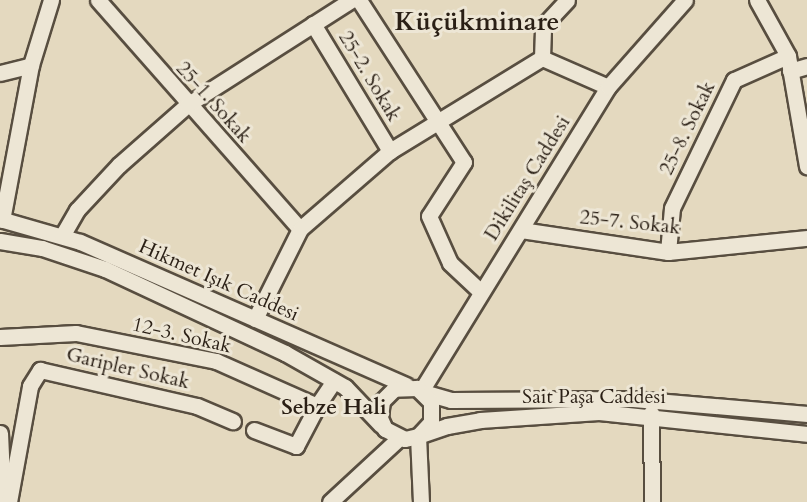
<!DOCTYPE html>
<meta charset="utf-8">
<style>
body{margin:0}
#map{position:relative;width:807px;height:502px;overflow:hidden;background:#e4d9bf;font-family:Cardo,serif}
div>[style]{position:absolute}
[style*='--x']{left:calc(var(--x)*1px);top:calc(var(--y)*1px);width:calc(var(--w)*1px);rotate:calc(var(--a)*1deg)}
.roads{filter:drop-shadow(2px 0 #584e40) drop-shadow(-2px 0 #584e40) drop-shadow(0 2px #584e40) drop-shadow(0 -2px #584e40)}
.minor>*{height:15px;margin:-7.5px;padding:0 7.5px;transform-origin:7.5px;border-radius:7.5px;background:#ede6d5}
span{translate:-50% -50%;white-space:nowrap;text-align:center;line-height:1.15;-webkit-text-stroke:6px #ede6d5;paint-order:stroke}
.street-label{font-size:20px;color:#2a1f15}
.quarter-label{font-size:22px;color:#2a1f15;font-weight:700}
.district-label{font-size:26px;color:#2a1f15;font-weight:700}
</style>
<div id="map">
<div class="roads">
<div class="minor">
<div style="--x:98;--y:0;--w:305;--a:48.6"></div>
<div style="--x:359;--y:0;--w:193;--a:57.1"></div>
<div style="--x:464;--y:162;--w:64;--a:122.9"></div>
<div style="--x:429;--y:216;--w:51;--a:65.9"></div>
<div style="--x:450;--y:263;--w:42;--a:43.1"></div>
<div style="--x:757;--y:0;--w:64;--a:61"></div>
<div style="--x:788;--y:56;--w:112;--a:80.2"></div>
<div style="--x:313;--y:24;--w:149;--a:58.8"></div>
<div style="--x:542;--y:58;--w:72;--a:23.7"></div>
<div style="--x:542;--y:58;--w:32;--a:-88"></div>
<div style="--x:543;--y:26;--w:35;--a:-47"></div>
<div style="--x:790;--y:71;--w:18;--a:-16"></div>
<div style="--x:0;--y:73;--w:32;--a:-14"></div>
<div style="--x:0;--y:219;--w:83;--a:16"></div>
<div style="--x:80;--y:242;--w:356;--a:23.7"></div>
<div style="--x:2;--y:220;--w:158;--a:-79.4"></div>
<div style="--x:31;--y:65;--w:68;--a:-72.9"></div>
<div style="--x:521;--y:230;--w:149;--a:8.5"></div>
<div style="--x:668;--y:252;--w:140;--a:-5.8"></div>
<div style="--x:62;--y:236;--w:30;--a:-60"></div>
<div style="--x:77;--y:210;--w:62;--a:-47"></div>
<div style="--x:119;--y:165;--w:91;--a:-41.4"></div>
<div style="--x:187;--y:105;--w:195;--a:-32.6"></div>
<div style="--x:0;--y:241;--w:43;--a:9.5"></div>
<div style="--x:42;--y:248;--w:66;--a:18.4"></div>
<div style="--x:105;--y:269;--w:199;--a:25"></div>
<div style="--x:285;--y:353;--w:69;--a:29.5"></div>
<div style="--x:345;--y:387;--w:52;--a:46.5"></div>
<div style="--x:668;--y:252;--w:44;--a:-84.8"></div>
<div style="--x:672;--y:208;--w:142;--a:-64.2"></div>
<div style="--x:734;--y:80;--w:59;--a:-24"></div>
<div style="--x:255;--y:319;--w:101;--a:-63.4"></div>
<div style="--x:300;--y:229;--w:119;--a:-40.9"></div>
<div style="--x:390;--y:151;--w:178;--a:-31.5"></div>
<div style="--x:0;--y:337;--w:76;--a:-3"></div>
<div style="--x:76;--y:333;--w:143;--a:11.3"></div>
<div style="--x:216;--y:361;--w:111;--a:24"></div>
<div style="--x:317;--y:406;--w:30;--a:-56"></div>
<div style="--x:421;--y:391;--w:357;--a:-58.4"></div>
<div style="--x:608;--y:87;--w:116;--a:-48.5"></div>
<div style="--x:423;--y:392;--w:29;--a:16"></div>
<div style="--x:451;--y:400;--w:182;--a:-0.3"></div>
<div style="--x:633;--y:399;--w:175;--a:4.9"></div>
<div style="--x:651;--y:413;--w:89;--a:89.4"></div>
<div style="--x:254;--y:430;--w:45;--a:20.9"></div>
<div style="--x:296;--y:446;--w:45;--a:-62.3"></div>
<div style="--x:0;--y:433;--w:66;--a:87.4"></div>
<div style="--x:418;--y:436;--w:19;--a:-47"></div>
<div style="--x:431;--y:422;--w:20;--a:-90"></div>
<div style="--x:431;--y:402;--w:20;--a:-135"></div>
<div style="--x:417;--y:388;--w:23;--a:178"></div>
<div style="--x:394;--y:389;--w:17;--a:135"></div>
<div style="--x:382;--y:401;--w:17;--a:97"></div>
<div style="--x:380;--y:418;--w:12;--a:66"></div>
<div style="--x:385;--y:429;--w:22;--a:27"></div>
<div style="--x:405;--y:439;--w:13;--a:-13"></div>
<div style="--x:418;--y:436;--w:31;--a:-19"></div>
<div style="--x:447;--y:426;--w:34;--a:-10"></div>
<div style="--x:480;--y:420;--w:119;--a:-3.8"></div>
<div style="--x:599;--y:412;--w:209;--a:6"></div>
<div style="--x:418;--y:436;--w:66;--a:87.4"></div>
<div style="--x:9;--y:502;--w:118;--a:-79.7"></div>
<div style="--x:30;--y:386;--w:19;--a:-58"></div>
<div style="--x:40;--y:370;--w:161;--a:12.9"></div>
<div style="--x:197;--y:406;--w:39;--a:23"></div>
<div style="--x:330;--y:502;--w:94;--a:-42.8"></div>
</div>
</div>
<div class="street-label">
<span style="left:370px;top:76px;rotate:59deg">25-2. Sokak</span>
<span style="left:214px;top:102px;rotate:48deg">25-1. Sokak</span>
<span style="left:687px;top:128px;rotate:-64deg">25-8. Sokak</span>
<span style="left:527px;top:178px;rotate:-58deg">Dikilitaş Caddesi</span>
<span style="left:630px;top:222px;rotate:6deg">25-7. Sokak</span>
<span style="left:219px;top:280px;rotate:24deg">Hikmet Işık Caddesi</span>
<span style="left:182px;top:335px;rotate:13deg">12-3. Sokak</span>
<span style="left:128px;top:368px;rotate:13deg">Garipler Sokak</span>
<span style="left:594px;top:396px">Sait Paşa Caddesi</span>
</div>
<div class="quarter-label">
<span style="left:334px;top:408px">Sebze Hali</span>
</div>
<div class="district-label">
<span style="left:477px;top:22px">Küçükminare</span>
</div>
</div>
